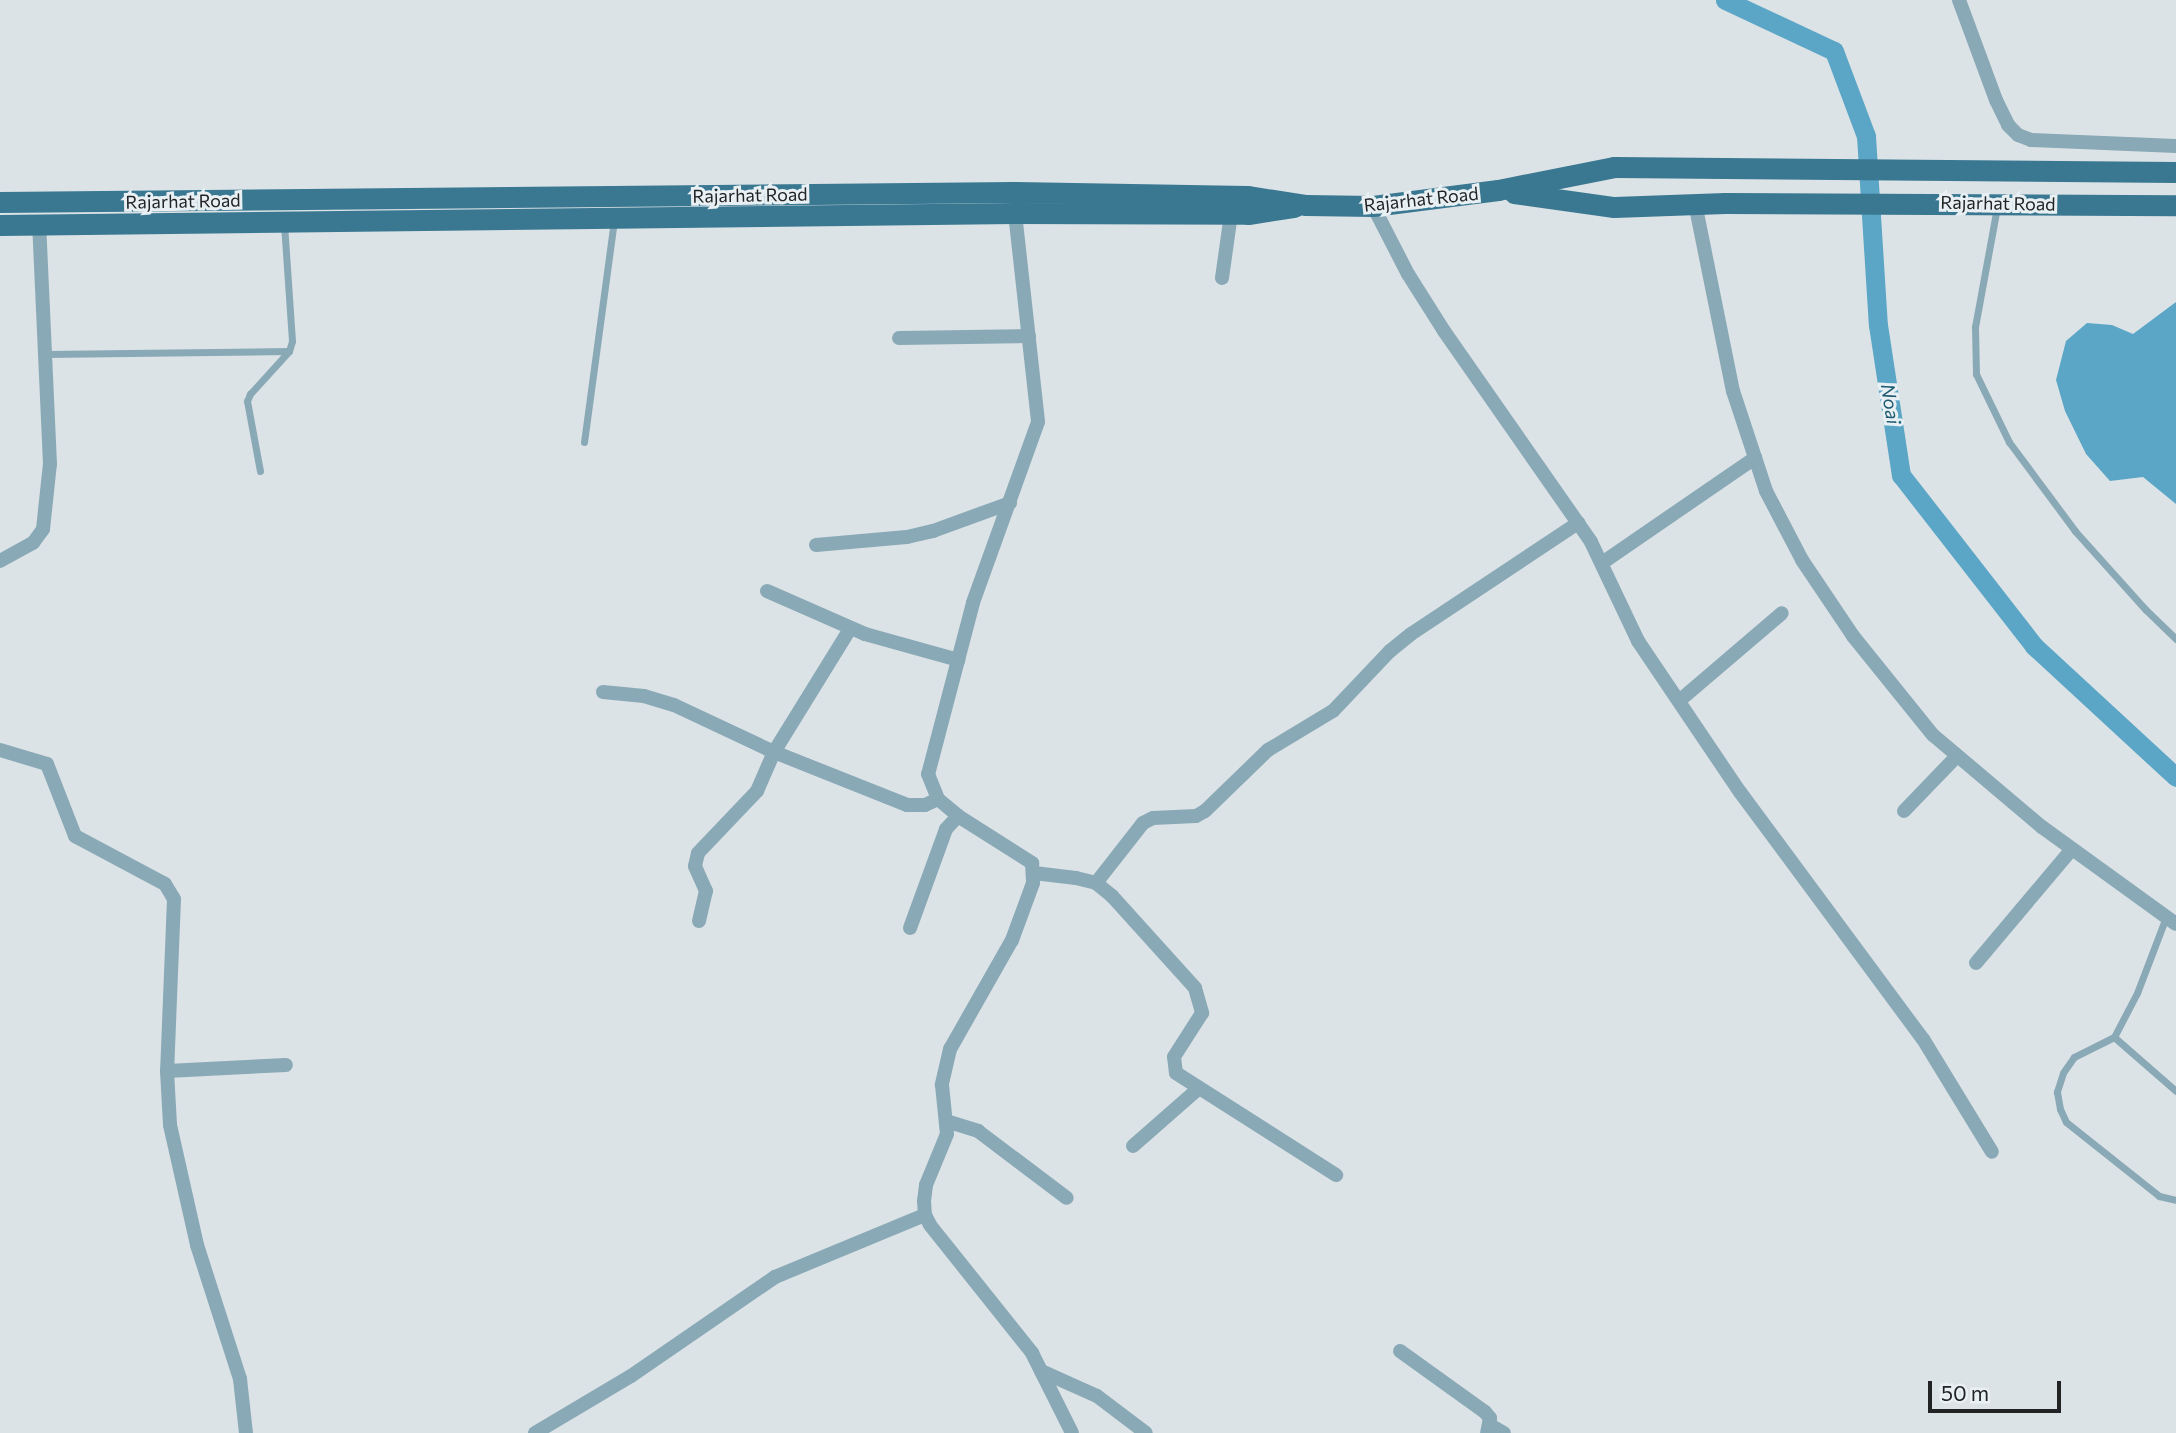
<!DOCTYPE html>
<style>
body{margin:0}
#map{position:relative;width:2176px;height:1433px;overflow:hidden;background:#dce3e6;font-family:Commissioner,sans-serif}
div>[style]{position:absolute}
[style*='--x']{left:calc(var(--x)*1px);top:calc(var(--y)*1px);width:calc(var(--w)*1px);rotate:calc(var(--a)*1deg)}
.water>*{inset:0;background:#5ba6c6}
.canal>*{height:19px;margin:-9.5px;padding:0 9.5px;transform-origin:9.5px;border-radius:9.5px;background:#5ba6c6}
.service>*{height:7px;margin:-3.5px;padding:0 3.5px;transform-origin:3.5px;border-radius:3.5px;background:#8aa9b7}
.minor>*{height:14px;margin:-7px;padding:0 7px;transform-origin:7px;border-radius:7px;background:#8aa9b7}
.primary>*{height:21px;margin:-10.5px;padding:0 10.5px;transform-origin:10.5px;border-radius:10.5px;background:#3a7892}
span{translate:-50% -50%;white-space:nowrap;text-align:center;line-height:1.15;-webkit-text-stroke:6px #e9f0f4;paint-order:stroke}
.street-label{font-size:18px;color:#212324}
.water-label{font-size:19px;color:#1e5a71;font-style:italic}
.scale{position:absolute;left:1928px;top:1381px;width:133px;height:32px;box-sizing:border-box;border:4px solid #212324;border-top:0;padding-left:9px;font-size:21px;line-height:24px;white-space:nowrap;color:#212324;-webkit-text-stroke:5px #e9f0f4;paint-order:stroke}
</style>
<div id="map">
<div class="water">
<div style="clip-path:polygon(2176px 302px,2176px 504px,2143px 477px,2110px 481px,2086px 454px,2065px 411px,2056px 380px,2066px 341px,2087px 323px,2112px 325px,2133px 334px)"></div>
</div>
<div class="canal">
<div style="--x:1725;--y:0;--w:120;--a:25.1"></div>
<div style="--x:1834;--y:51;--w:91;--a:69.4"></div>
<div style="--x:1866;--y:136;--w:189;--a:86.4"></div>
<div style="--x:1878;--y:325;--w:152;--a:81.3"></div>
<div style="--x:1901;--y:475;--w:217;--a:52.1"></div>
<div style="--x:2034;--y:646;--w:193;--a:42.7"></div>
</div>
<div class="service">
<div style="--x:1997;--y:207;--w:122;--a:100.4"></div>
<div style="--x:1975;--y:327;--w:47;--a:88.8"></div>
<div style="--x:1976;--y:374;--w:76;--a:64.1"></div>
<div style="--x:2009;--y:442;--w:111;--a:53.4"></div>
<div style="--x:2075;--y:531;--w:106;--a:48.1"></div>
<div style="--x:2146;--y:610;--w:42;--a:44"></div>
<div style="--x:46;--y:354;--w:243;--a:-0.7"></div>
<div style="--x:584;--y:442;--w:223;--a:-82.3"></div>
<div style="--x:260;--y:471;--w:71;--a:-100.5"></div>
<div style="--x:247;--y:401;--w:8;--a:-67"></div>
<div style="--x:250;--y:394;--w:58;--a:-47.8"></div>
<div style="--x:289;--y:351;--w:10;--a:-73"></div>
<div style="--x:292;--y:341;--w:118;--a:-93.9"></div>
<div style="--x:2166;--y:917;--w:81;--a:110.9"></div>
<div style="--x:2137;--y:993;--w:50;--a:117.6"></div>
<div style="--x:2114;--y:1037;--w:82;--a:41.1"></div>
<div style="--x:2114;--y:1037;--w:45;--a:153.4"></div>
<div style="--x:2074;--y:1057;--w:19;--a:125"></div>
<div style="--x:2063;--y:1073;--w:20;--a:108"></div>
<div style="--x:2057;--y:1092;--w:17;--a:80"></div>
<div style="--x:2060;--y:1109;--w:14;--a:65"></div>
<div style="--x:2066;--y:1122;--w:119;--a:38.5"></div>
<div style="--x:2159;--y:1196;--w:17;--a:13"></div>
</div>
<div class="minor">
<div style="--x:1959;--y:0;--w:107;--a:69.7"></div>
<div style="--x:1996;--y:100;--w:28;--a:64"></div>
<div style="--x:2008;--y:125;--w:14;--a:45"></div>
<div style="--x:2018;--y:135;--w:14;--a:21"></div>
<div style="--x:2031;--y:140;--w:145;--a:2.4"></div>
<div style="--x:1695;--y:203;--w:192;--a:78.6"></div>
<div style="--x:1733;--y:391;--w:105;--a:71.7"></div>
<div style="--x:1766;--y:491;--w:78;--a:62.4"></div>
<div style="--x:1802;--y:560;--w:92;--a:56.1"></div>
<div style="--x:1853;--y:636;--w:127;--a:51.1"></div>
<div style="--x:1933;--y:735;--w:143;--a:40.2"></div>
<div style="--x:2042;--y:827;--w:165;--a:35.9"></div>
<div style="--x:1373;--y:206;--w:76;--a:62.8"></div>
<div style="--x:1408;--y:274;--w:67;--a:57.7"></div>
<div style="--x:1444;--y:331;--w:257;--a:55.1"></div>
<div style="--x:1591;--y:542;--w:110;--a:64.6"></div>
<div style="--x:1638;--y:641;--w:182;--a:56"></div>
<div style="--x:1740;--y:792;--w:307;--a:53.5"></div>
<div style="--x:1923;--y:1039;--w:132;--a:58.6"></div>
<div style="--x:1015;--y:213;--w:210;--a:83.7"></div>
<div style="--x:1038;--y:422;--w:192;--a:109.8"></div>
<div style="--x:973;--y:603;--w:177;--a:104.7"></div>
<div style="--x:928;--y:774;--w:27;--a:68"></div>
<div style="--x:938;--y:799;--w:26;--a:40"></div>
<div style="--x:958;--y:816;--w:88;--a:32.4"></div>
<div style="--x:1032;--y:863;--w:20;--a:87"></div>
<div style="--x:1033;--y:883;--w:61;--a:110.2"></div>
<div style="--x:1012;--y:940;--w:125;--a:119.6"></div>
<div style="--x:950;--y:1049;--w:37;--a:103"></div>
<div style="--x:942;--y:1085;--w:49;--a:84.2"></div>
<div style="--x:947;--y:1134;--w:55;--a:112.4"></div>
<div style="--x:926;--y:1185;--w:16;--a:97"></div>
<div style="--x:924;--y:1201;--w:14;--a:86"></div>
<div style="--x:925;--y:1215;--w:11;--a:63"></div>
<div style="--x:930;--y:1225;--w:164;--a:51.4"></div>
<div style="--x:1032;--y:1353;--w:89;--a:63.4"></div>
<div style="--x:1222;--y:278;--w:65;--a:-82"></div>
<div style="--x:899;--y:338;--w:130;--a:-0.9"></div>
<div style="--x:816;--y:545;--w:91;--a:-5"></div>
<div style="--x:907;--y:537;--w:27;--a:-13"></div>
<div style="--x:933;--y:531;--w:82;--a:-20"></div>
<div style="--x:0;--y:561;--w:38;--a:-29"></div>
<div style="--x:33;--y:543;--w:17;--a:-54"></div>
<div style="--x:43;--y:529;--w:65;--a:-83.9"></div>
<div style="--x:50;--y:464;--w:239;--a:-92.6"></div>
<div style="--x:1602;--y:563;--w:186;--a:-34.5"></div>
<div style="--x:767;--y:591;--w:107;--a:23.7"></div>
<div style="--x:865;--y:634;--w:97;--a:15.6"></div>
<div style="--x:603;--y:692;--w:41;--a:5.6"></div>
<div style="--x:644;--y:696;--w:31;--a:17"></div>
<div style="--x:674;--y:705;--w:110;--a:25.2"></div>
<div style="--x:774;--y:752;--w:143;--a:21.7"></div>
<div style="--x:907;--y:805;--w:18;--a:0"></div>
<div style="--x:925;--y:805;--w:14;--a:-25"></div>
<div style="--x:1679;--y:701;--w:135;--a:-40.5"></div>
<div style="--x:0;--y:750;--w:49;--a:16.6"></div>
<div style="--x:47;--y:764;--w:77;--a:68.7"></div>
<div style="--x:75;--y:836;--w:102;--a:28.1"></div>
<div style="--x:165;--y:884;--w:17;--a:59"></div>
<div style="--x:174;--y:899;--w:172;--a:92.3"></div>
<div style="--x:167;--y:1071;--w:54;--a:86.8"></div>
<div style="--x:170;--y:1125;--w:123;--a:77.3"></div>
<div style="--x:197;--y:1245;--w:141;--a:72.2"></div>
<div style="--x:240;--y:1379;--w:54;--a:83.7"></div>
<div style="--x:1904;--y:811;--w:76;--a:-46.1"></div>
<div style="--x:1034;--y:873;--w:42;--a:6.8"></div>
<div style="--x:1076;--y:878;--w:21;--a:14"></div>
<div style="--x:1096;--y:883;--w:21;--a:39"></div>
<div style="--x:1112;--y:896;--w:124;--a:47.9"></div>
<div style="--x:1195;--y:988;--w:26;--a:74"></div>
<div style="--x:1202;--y:1013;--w:52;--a:122.5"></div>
<div style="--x:1174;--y:1057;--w:16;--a:83"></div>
<div style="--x:1176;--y:1073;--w:190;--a:32.5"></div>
<div style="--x:1096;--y:883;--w:76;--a:-51.9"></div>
<div style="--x:1143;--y:823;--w:11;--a:-27"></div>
<div style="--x:1153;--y:818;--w:43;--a:-2.7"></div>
<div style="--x:1196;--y:816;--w:10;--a:-29"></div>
<div style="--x:1205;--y:811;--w:88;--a:-44.1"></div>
<div style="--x:1268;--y:750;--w:76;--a:-31"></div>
<div style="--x:1333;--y:711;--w:83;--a:-46.5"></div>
<div style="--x:1390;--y:651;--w:27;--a:-39"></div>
<div style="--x:1411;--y:634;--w:201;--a:-33.6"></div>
<div style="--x:699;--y:921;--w:31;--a:-77"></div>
<div style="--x:706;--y:891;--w:27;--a:-114"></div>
<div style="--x:695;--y:866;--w:13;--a:-77"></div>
<div style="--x:698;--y:853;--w:86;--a:-46.4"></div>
<div style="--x:757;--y:791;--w:43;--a:-66.4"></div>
<div style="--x:774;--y:752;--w:145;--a:-58.3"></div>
<div style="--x:910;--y:928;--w:105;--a:-70"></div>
<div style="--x:946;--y:829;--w:18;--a:-47"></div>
<div style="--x:1976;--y:963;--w:149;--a:-49.9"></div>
<div style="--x:167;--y:1071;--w:119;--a:-2.9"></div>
<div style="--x:946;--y:1121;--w:34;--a:17"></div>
<div style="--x:978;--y:1131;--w:111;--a:37"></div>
<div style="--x:1133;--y:1146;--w:86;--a:-41.2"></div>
<div style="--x:1400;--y:1351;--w:105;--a:35.7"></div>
<div style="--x:1485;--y:1412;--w:8;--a:50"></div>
<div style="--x:1490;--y:1418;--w:15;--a:101"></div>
<div style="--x:1041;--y:1371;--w:61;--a:24.1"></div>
<div style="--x:1097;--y:1396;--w:61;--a:37.1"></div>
<div style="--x:1490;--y:1425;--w:16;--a:30"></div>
<div style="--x:535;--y:1433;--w:112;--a:-30.7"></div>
<div style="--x:631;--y:1376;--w:175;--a:-34.5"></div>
<div style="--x:775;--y:1277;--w:162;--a:-22.5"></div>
</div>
<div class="primary">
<div style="--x:1514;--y:193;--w:101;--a:8"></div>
<div style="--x:1614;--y:207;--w:111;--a:-2.1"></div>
<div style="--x:1725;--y:203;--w:451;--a:0.3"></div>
<div style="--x:0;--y:202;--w:1013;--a:-0.57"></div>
<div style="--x:1013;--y:192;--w:234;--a:1"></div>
<div style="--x:1247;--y:196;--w:60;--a:8.7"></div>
<div style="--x:1306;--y:205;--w:67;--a:0.9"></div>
<div style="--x:1373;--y:206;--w:126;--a:-7.3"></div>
<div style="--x:1498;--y:190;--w:118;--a:-11.2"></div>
<div style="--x:1614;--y:167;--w:562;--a:0.51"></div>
<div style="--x:0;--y:225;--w:1015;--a:-0.68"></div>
<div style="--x:1015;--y:213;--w:233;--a:0.2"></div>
<div style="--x:1248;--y:214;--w:47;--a:-8.7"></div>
</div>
<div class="street-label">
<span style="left:750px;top:195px;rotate:-1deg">Rajarhat Road</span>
<span style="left:1421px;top:199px;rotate:-6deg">Rajarhat Road</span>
<span style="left:183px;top:201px;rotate:-1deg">Rajarhat Road</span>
<span style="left:1998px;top:203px;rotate:1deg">Rajarhat Road</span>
</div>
<div class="water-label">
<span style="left:1891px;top:404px;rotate:81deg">Noai</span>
</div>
<div class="scale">50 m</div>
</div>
